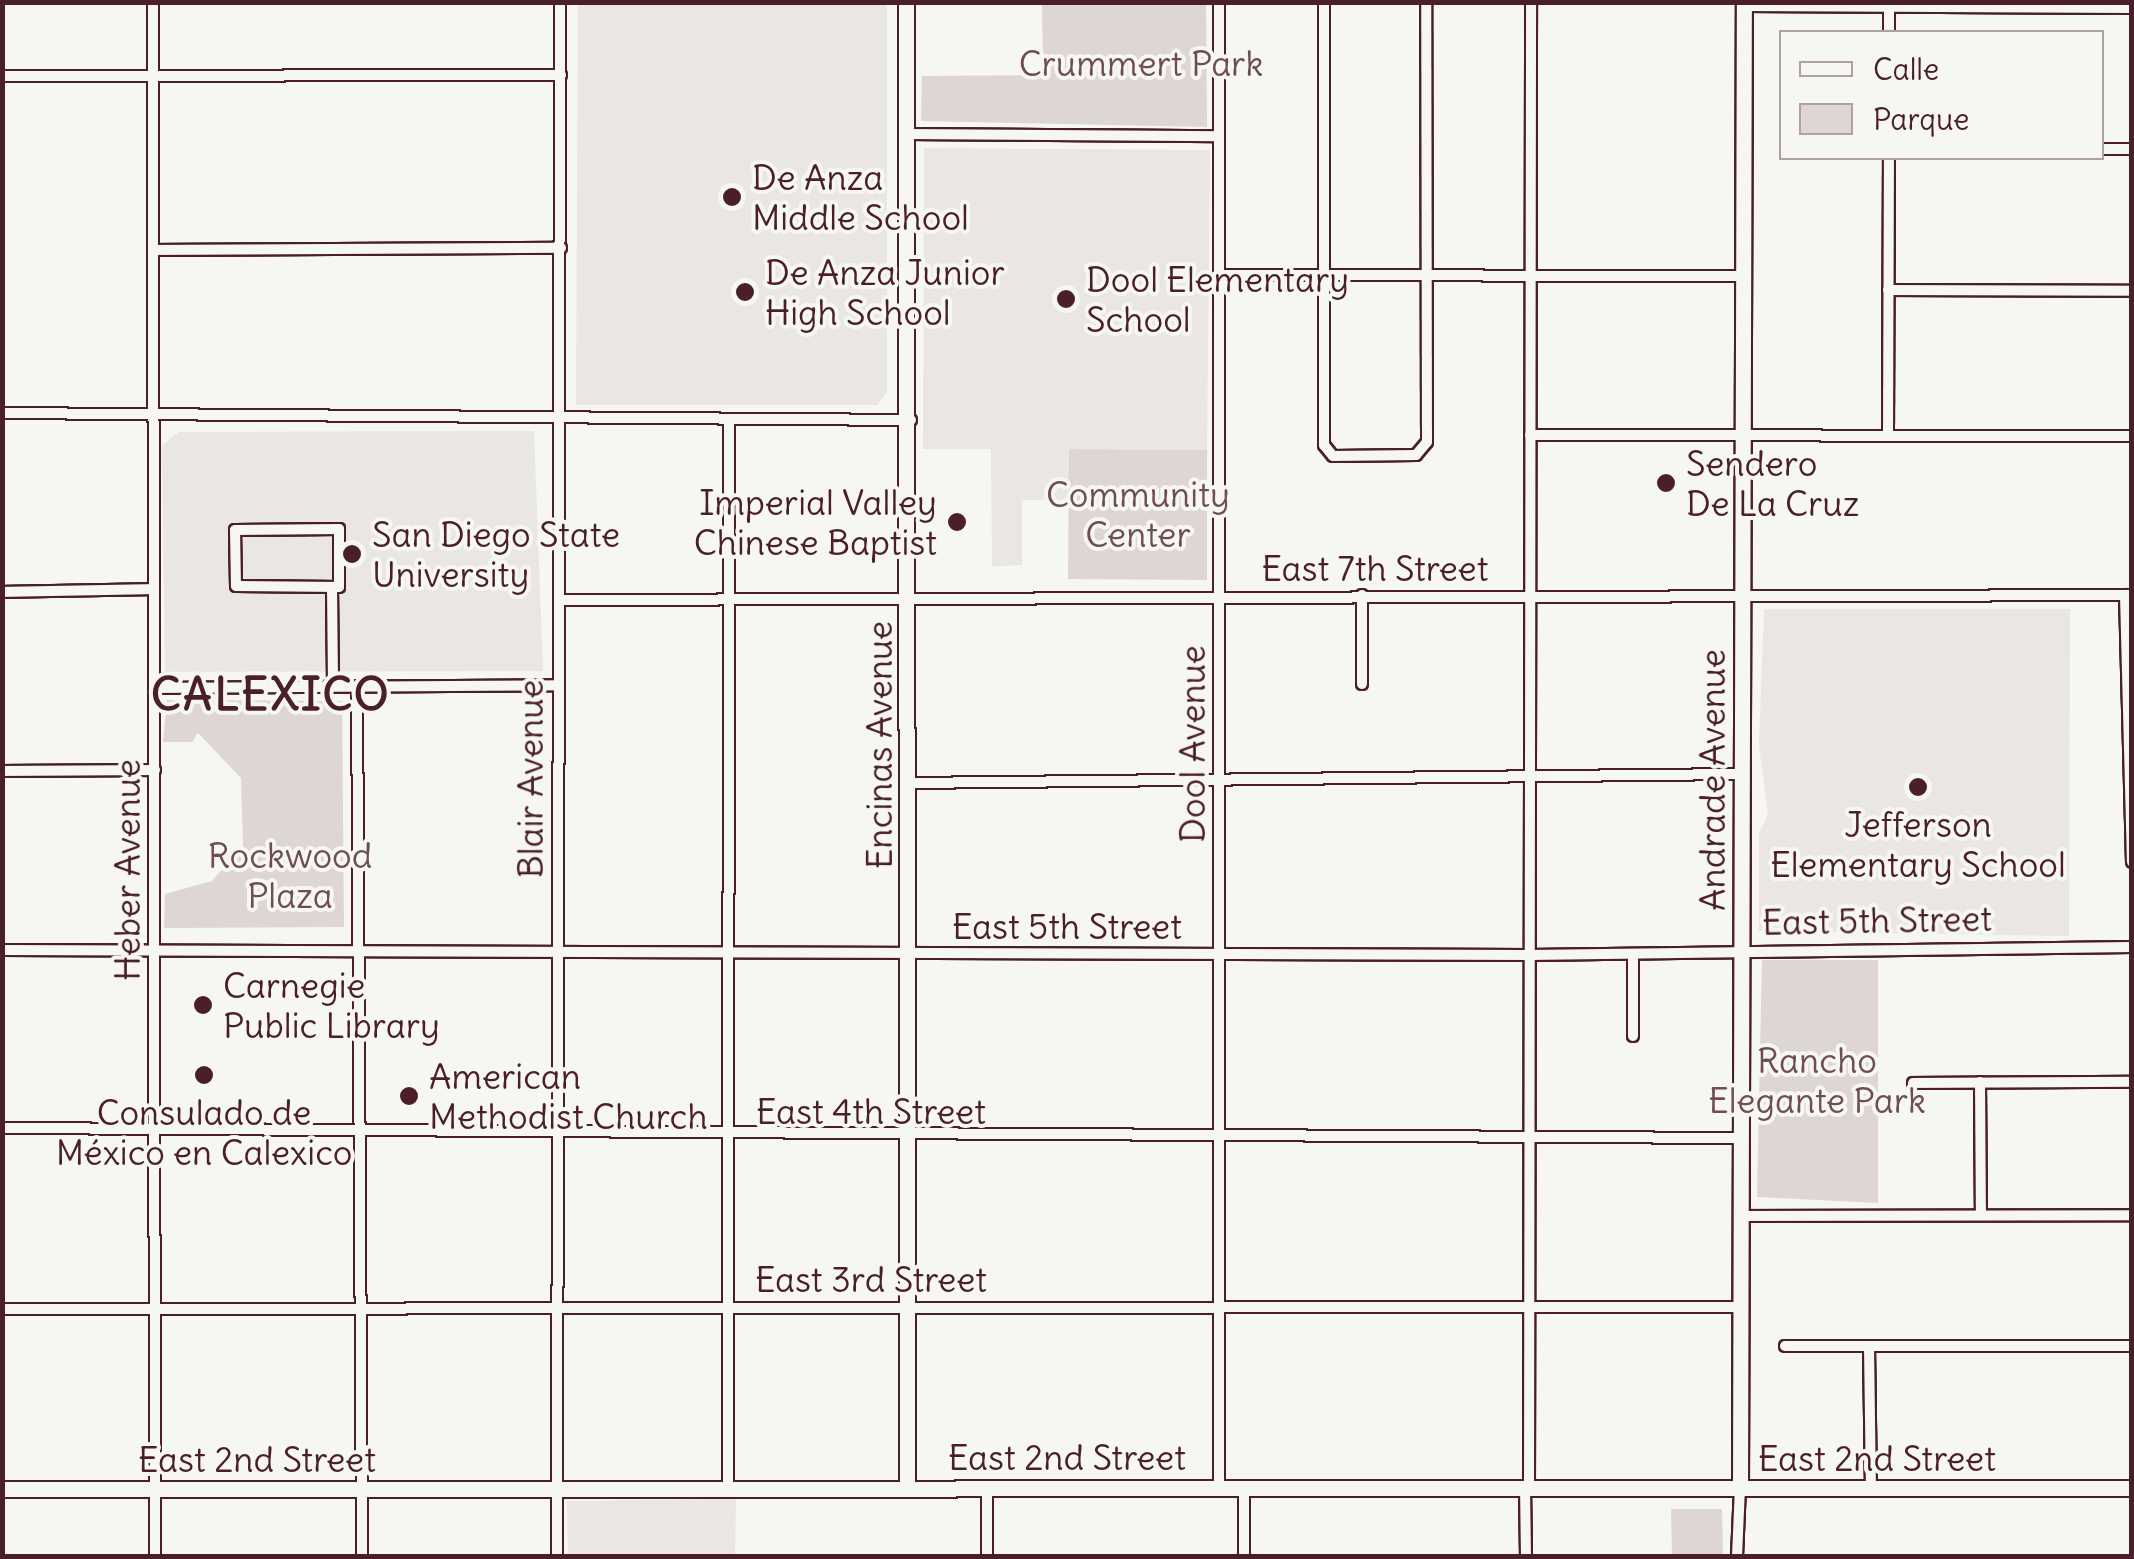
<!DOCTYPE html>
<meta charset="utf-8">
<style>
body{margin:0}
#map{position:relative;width:2134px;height:1559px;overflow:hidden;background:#f6f6f2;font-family:Delius,sans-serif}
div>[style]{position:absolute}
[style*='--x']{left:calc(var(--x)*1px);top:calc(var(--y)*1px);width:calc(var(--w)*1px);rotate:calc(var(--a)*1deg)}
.built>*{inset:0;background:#e9e6e3}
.green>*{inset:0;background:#ddd6d5}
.roads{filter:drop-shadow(2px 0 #4a1f2b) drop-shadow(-2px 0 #4a1f2b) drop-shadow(0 2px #4a1f2b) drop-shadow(0 -2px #4a1f2b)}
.street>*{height:10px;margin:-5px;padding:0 5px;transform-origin:5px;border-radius:5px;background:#f6f6f2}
.secondary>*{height:15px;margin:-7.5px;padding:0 7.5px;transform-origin:7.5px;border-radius:7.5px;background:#f6f6f2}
.dots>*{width:28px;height:28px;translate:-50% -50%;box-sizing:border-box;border:5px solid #f6f6f2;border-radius:50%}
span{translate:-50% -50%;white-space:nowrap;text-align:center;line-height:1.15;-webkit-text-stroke:8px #f6f6f2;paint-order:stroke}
.park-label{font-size:35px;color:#6f4d56}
.poi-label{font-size:35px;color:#4a1f2b}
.left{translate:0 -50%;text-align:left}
.right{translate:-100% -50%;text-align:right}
.street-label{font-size:35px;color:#4a1f2b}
.district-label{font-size:45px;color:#4a1f2b;font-weight:700;letter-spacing:2.5px}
.frame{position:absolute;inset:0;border:5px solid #4a1f2b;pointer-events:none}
.legend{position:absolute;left:1779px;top:30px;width:325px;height:130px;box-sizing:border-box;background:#f6f6f2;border:2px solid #b1a0a2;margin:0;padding:12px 18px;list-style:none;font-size:30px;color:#4a1f2b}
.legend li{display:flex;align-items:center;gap:20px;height:50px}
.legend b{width:50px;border:2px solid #b1a0a2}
</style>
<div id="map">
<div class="built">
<div style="clip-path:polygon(578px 3px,887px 3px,887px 392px,877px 405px,576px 405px)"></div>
<div style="clip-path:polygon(924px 148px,1210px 150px,1207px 450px,1072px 449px,1071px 500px,1022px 500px,1022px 565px,992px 566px,991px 449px,923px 449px)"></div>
<div style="clip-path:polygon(179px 432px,534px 431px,543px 671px,165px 672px,162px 445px)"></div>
<div style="clip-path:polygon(1764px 609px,2070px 609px,2069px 936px,1759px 931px,1759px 833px,1768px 815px,1759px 745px)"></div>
<div style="clip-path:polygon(736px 1499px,735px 1556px,568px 1556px,567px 1501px)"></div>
</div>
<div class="green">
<div style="clip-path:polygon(1042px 3px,1206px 3px,1207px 127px,921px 121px,922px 76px,1043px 75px)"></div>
<div style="clip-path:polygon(1069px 449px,1207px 450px,1207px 580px,1068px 579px)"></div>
<div style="clip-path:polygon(167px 700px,342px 701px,344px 927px,164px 928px,165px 894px,212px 881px,243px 846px,241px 778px,198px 733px,192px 742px,163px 742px)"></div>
<div style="clip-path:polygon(1762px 960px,1878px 960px,1878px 1203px,1757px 1197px)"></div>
<div style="clip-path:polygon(1671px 1509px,1722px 1509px,1723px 1556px,1672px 1556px)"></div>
</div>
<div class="roads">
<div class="street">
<div style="--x:153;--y:2;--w:1554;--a:89.93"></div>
<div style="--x:1219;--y:2;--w:1484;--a:90"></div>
<div style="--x:1324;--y:2;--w:443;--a:90"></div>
<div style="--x:1324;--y:445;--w:14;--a:51"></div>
<div style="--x:1333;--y:456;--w:83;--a:-0.7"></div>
<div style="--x:1416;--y:455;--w:17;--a:-50"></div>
<div style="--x:1427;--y:442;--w:440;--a:-90.1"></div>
<div style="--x:1744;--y:6;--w:388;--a:0.3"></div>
<div style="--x:1889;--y:6;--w:26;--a:90"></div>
<div style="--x:2;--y:76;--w:559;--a:-0.1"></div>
<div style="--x:911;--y:134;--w:308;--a:0.4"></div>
<div style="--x:2102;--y:149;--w:30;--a:0"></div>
<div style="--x:153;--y:250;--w:408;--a:-0.3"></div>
<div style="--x:1220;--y:275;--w:523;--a:0.11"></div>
<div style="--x:1888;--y:290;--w:244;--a:0.2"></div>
<div style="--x:2;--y:413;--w:909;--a:0.44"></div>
<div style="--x:1530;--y:435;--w:602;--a:0.1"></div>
<div style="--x:1888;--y:436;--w:278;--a:-89.8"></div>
<div style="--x:339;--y:529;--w:58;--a:90"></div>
<div style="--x:339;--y:587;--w:103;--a:-179.4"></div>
<div style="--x:236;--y:586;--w:56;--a:-91"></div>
<div style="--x:235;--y:530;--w:104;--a:-0.6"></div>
<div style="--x:332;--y:587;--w:99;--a:89.4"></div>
<div style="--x:2;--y:592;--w:151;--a:-1.1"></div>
<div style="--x:2125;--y:595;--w:267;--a:88.5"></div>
<div style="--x:559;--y:600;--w:1573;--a:-0.18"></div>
<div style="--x:1362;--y:684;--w:89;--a:-90"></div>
<div style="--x:357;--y:686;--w:870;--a:89.67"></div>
<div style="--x:155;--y:688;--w:404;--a:-0.4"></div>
<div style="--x:2;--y:771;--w:153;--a:-0.4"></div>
<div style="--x:908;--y:783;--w:835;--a:-0.62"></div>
<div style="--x:2;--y:950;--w:1527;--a:0.19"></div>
<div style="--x:1529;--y:955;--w:603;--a:-0.76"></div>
<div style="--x:1633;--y:1036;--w:82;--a:-90"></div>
<div style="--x:1980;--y:1082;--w:133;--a:89.6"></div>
<div style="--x:1913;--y:1083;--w:219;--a:-0.3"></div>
<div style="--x:2;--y:1128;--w:1738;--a:0.33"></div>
<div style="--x:1740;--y:1216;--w:392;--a:-0.1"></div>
<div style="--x:2;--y:1309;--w:1738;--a:-0.07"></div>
<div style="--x:1785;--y:1346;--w:347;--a:0"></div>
<div style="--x:1869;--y:1347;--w:141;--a:89.2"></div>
<div style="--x:1525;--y:1486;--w:70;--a:89.2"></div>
<div style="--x:1529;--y:1486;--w:1484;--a:-89.92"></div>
<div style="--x:987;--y:1487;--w:69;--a:90"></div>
<div style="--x:728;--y:1488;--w:1067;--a:-89.95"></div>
<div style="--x:557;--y:1556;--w:1554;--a:-89.89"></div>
<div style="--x:1244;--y:1556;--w:70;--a:-90"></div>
<div style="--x:1737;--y:1556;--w:69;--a:-87.5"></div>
</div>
<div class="secondary">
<div style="--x:906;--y:2;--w:1486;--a:89.96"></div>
<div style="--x:1740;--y:1487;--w:1485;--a:-89.85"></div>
<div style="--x:2;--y:1489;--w:2130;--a:-0.03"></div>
</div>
</div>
<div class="dots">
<div style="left:732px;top:197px;background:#4a1f2b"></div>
<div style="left:745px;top:292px;background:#4a1f2b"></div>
<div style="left:1066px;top:299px;background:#4a1f2b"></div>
<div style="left:1666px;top:483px;background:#4a1f2b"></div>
<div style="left:957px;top:522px;background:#4a1f2b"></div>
<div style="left:352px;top:554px;background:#4a1f2b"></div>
<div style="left:1918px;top:787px;background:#4a1f2b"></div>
<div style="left:203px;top:1005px;background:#4a1f2b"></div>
<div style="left:204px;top:1075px;background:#4a1f2b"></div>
<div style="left:409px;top:1096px;background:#4a1f2b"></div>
</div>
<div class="park-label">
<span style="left:1141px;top:63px">Crummert Park</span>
<span style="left:1138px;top:514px">Community<br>Center</span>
<span style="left:290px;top:875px">Rockwood<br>Plaza</span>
<span style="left:1817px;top:1080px">Rancho<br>Elegante Park</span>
</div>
<div class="poi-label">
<span class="left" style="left:752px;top:197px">De Anza<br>Middle School</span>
<span class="left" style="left:765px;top:292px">De Anza Junior<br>High School</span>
<span class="left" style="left:1086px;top:299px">Dool Elementary<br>School</span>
<span class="left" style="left:1686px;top:483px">Sendero<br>De La Cruz</span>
<span class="right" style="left:937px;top:522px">Imperial Valley<br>Chinese Baptist</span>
<span class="left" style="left:372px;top:554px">San Diego State<br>University</span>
<span style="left:1918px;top:844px">Jefferson<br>Elementary School</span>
<span class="left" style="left:223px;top:1005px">Carnegie<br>Public Library</span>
<span class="left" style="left:429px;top:1096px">American<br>Methodist Church</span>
<span style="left:204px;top:1132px">Consulado de<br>México en Calexico</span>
</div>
<div class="street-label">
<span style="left:1375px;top:568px">East 7th Street</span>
<span style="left:1192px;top:744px;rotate:-90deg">Dool Avenue</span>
<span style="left:879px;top:745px;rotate:-90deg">Encinas Avenue</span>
<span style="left:530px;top:779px;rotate:-90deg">Blair Avenue</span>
<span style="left:1712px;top:780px;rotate:-90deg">Andrade Avenue</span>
<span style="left:127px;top:870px;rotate:-90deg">Heber Avenue</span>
<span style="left:1877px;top:920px;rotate:-1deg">East 5th Street</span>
<span style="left:1067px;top:926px">East 5th Street</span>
<span style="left:871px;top:1111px">East 4th Street</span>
<span style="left:871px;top:1279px">East 3rd Street</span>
<span style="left:1067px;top:1457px">East 2nd Street</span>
<span style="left:1877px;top:1458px">East 2nd Street</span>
<span style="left:257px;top:1459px">East 2nd Street</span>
</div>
<div class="district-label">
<span style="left:271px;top:695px">CALEXICO</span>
</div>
<div class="frame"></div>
<ul class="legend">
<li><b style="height:12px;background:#f6f6f2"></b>Calle</li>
<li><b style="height:28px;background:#ddd6d5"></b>Parque</li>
</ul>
</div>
